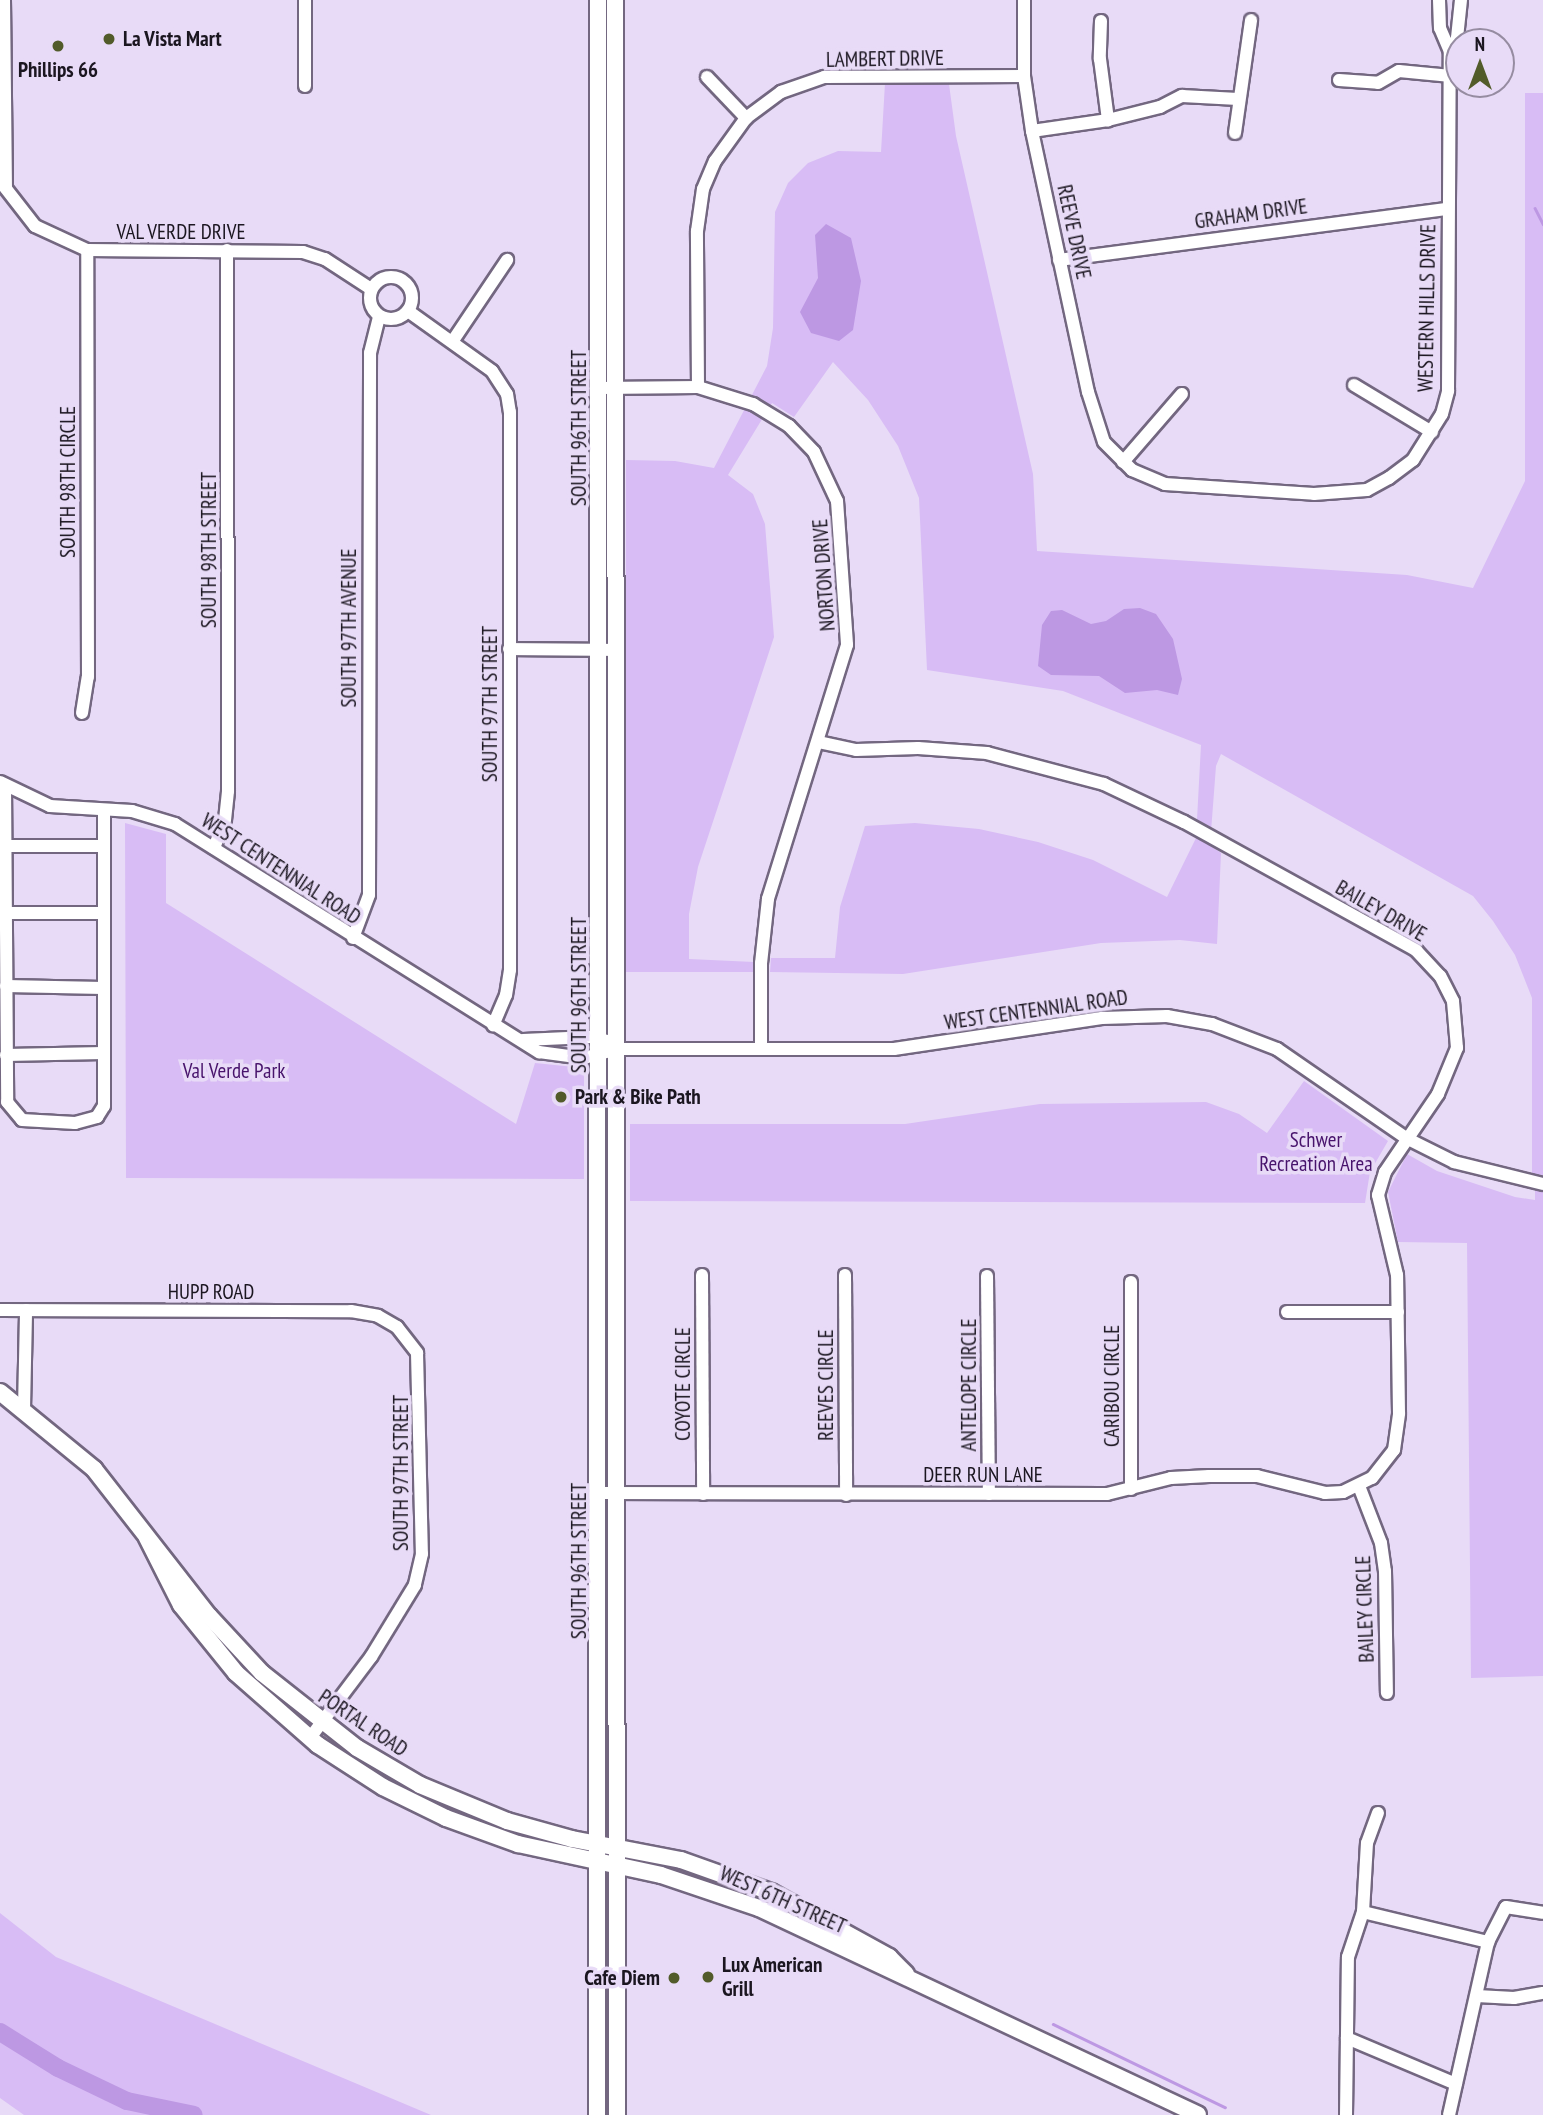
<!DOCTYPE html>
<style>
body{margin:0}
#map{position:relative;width:1543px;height:2115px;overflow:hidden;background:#e8dbf7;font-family:"PT Sans Narrow",sans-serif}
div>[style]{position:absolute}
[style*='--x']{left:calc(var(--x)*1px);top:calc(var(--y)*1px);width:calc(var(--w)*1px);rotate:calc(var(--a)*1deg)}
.green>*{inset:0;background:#d8bcf5}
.water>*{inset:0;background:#bd98e3}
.stream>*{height:2.5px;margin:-1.25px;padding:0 1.25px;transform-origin:1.25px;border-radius:1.25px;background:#bd98e3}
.river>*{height:18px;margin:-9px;padding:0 9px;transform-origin:9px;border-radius:9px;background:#bd98e3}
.roads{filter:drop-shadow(2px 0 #736780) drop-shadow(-2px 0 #736780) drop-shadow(0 2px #736780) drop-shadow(0 -2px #736780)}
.street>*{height:12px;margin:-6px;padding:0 6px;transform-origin:6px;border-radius:6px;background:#fff}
.street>.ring{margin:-6px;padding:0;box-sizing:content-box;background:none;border:12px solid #fff;border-radius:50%}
.secondary>*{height:16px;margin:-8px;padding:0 8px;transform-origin:8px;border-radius:8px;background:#fff}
.dots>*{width:19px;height:19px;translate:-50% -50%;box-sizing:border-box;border:4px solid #e8dbf7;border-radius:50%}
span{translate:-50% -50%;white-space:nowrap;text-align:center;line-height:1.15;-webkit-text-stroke:7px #e8dbf7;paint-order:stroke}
.poi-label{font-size:21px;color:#1b1620;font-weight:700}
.left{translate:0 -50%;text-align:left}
.right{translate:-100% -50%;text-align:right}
.street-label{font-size:21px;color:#1b1620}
.park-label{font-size:21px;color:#48146c}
.north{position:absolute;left:1445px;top:28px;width:70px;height:70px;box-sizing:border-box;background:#e8dbf7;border:2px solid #968ca1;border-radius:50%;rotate:0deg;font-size:19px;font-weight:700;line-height:28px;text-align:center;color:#1b1620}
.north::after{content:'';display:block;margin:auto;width:24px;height:32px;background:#525b2a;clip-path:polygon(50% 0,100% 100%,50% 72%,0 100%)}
</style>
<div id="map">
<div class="green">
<div style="clip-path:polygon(885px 83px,949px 84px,956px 136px,1033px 474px,1037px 551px,1407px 575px,1473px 588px,1525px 481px,1525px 93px,1543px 93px,1543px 1175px,1532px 1174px,1532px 998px,1515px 955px,1493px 921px,1473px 896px,1221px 754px,1216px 766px,1210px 845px,1221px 853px,1217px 944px,1180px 940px,1101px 943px,903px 974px,770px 972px,771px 958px,835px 958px,840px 907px,865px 826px,915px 823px,979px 829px,1038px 842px,1093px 860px,1167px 897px,1196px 838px,1201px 745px,1063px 691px,927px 670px,919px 498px,898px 446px,868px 400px,833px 362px,794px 417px,772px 403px,728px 475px,753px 494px,765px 524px,774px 637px,698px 867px,689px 914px,689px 959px,754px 962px,753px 972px,626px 972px,626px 460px,675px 461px,714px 468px,767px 366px,773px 328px,775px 212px,788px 183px,808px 163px,838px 151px,881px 152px)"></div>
<div style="clip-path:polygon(125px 823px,166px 834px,166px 903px,516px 1124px,535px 1063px,584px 1068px,584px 1179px,126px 1178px)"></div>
<div style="clip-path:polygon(1304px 1081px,1388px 1141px,1370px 1172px,1365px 1203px,630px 1201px,630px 1124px,905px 1124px,1040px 1104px,1206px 1102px,1239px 1114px,1267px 1133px)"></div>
<div style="clip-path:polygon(1407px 1154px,1437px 1171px,1515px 1197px,1535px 1200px,1535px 1180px,1543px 1180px,1543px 1676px,1471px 1678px,1467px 1243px,1398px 1242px,1388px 1192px)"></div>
<div style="clip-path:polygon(0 1913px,56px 1957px,431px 2115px,24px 2115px,0 2098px)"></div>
</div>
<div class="water">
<div style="clip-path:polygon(826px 224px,851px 238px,861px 281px,853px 330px,839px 341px,811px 333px,800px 312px,818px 278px,815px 235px)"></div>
<div style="clip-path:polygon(1140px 608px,1156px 614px,1173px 639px,1182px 679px,1178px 695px,1157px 690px,1125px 693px,1099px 676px,1051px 675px,1038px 666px,1042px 625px,1051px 611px,1062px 610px,1091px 624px,1106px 621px,1124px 609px)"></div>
</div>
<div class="stream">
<div style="--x:1535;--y:208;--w:18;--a:63"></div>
<div style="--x:1053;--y:2024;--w:191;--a:25.8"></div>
</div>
<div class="river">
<div style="--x:0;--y:2032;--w:68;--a:31.8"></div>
<div style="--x:58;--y:2068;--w:76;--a:25.6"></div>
<div style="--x:127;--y:2101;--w:68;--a:11.8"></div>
</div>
<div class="roads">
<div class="street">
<div style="--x:4;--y:0;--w:188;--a:89.4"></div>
<div style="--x:305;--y:0;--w:86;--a:90"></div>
<div style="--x:1024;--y:0;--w:76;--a:90"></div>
<div style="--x:1024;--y:76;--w:56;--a:81.7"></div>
<div style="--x:1032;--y:131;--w:267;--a:77.9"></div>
<div style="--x:1088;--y:392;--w:52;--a:72.3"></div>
<div style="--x:1104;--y:442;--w:40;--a:45"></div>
<div style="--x:1132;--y:470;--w:36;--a:23"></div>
<div style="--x:1165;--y:484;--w:149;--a:3.8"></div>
<div style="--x:1314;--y:494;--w:53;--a:-4.3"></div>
<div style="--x:1367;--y:490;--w:25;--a:-29"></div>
<div style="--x:1389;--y:478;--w:30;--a:-37"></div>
<div style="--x:1413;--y:460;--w:54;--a:-57.8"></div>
<div style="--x:1442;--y:414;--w:24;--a:-75"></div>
<div style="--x:1448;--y:391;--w:339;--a:-89.7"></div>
<div style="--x:1450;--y:52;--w:16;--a:-63"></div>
<div style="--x:1457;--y:38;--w:38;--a:-84"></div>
<div style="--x:1439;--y:0;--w:28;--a:88"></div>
<div style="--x:1440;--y:28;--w:26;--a:67"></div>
<div style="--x:1101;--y:21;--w:38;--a:92"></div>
<div style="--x:1100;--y:59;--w:62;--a:82.5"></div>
<div style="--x:707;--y:77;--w:57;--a:46.4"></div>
<div style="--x:1339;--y:80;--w:39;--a:4"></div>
<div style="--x:1378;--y:83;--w:24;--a:-30"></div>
<div style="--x:1399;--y:71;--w:52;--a:5.5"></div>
<div style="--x:1032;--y:131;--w:77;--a:-8.2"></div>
<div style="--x:1108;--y:120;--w:54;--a:-14"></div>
<div style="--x:1160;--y:107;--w:25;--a:-27"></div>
<div style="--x:1182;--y:96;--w:56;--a:3.1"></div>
<div style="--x:1235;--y:133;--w:114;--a:-81.9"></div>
<div style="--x:0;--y:181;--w:57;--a:52.1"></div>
<div style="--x:35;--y:226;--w:57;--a:24.8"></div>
<div style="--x:87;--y:250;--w:216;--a:0.5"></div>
<div style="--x:303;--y:252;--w:23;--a:18"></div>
<div style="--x:325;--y:259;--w:55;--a:33.1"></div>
<div style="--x:1059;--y:260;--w:392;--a:-7.5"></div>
<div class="ring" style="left:370px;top:277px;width:30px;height:30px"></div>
<div style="--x:408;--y:311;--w:103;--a:35.5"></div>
<div style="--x:492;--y:371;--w:27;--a:57"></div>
<div style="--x:507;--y:394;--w:18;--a:81"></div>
<div style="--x:510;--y:412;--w:558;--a:90"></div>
<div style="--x:510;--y:970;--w:25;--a:99"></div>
<div style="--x:506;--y:995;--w:33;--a:113"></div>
<div style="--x:452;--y:342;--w:99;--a:-56.1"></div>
<div style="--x:1354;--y:385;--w:91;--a:31.1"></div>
<div style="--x:698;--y:387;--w:156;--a:-90.4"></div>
<div style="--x:697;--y:231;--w:42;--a:-81.9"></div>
<div style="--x:703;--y:189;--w:30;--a:-67"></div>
<div style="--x:715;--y:161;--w:53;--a:-54.2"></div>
<div style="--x:746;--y:118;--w:44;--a:-36.6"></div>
<div style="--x:781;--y:92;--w:46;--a:-19.2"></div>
<div style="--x:824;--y:77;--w:200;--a:-0.3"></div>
<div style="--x:600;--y:388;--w:98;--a:-0.6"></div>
<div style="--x:698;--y:387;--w:58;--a:17.2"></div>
<div style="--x:753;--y:404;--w:42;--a:31.4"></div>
<div style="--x:789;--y:426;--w:36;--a:46"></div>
<div style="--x:814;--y:452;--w:54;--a:64.9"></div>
<div style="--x:837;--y:501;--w:144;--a:86"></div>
<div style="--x:847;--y:645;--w:266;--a:107.3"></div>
<div style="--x:768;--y:899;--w:64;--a:96.2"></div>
<div style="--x:761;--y:963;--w:86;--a:90"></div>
<div style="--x:1123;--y:462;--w:90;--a:-49.1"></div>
<div style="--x:509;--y:649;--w:109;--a:0.5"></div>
<div style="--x:82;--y:713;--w:36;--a:-81"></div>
<div style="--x:88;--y:677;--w:427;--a:-90.1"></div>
<div style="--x:0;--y:782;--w:55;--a:25.6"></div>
<div style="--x:50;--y:806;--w:82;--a:3.5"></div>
<div style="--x:132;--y:811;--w:45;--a:16.8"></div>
<div style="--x:175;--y:824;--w:430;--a:32.1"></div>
<div style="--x:539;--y:1052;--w:45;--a:7.6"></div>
<div style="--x:584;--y:1058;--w:35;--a:-15"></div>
<div style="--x:618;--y:1049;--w:276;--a:0"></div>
<div style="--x:894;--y:1049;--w:210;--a:-8.5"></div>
<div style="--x:1102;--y:1018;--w:65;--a:-1.8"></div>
<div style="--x:1167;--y:1016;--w:46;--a:10.1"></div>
<div style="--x:1212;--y:1024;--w:70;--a:21"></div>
<div style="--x:1277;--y:1049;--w:157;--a:34.6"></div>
<div style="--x:1406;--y:1138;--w:54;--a:26.6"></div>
<div style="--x:1454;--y:1162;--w:92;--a:13.9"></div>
<div style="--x:5;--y:785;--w:317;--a:89.6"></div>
<div style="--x:7;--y:1102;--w:23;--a:50"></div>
<div style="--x:22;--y:1120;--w:53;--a:3.2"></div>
<div style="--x:75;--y:1123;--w:23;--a:-15"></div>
<div style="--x:97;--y:1117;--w:13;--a:-58"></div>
<div style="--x:104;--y:1106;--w:296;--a:-90"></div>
<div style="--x:5;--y:846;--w:98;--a:0"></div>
<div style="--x:214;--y:848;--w:30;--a:-69"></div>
<div style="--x:225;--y:820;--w:29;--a:-84"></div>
<div style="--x:228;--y:791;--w:541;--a:-90.11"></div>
<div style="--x:5;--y:913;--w:98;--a:0"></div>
<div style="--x:353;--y:938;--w:46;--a:-69.6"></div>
<div style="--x:369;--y:895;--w:542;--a:-89.89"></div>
<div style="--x:370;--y:353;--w:38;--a:-76"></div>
<div style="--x:6;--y:986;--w:97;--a:1.2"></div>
<div style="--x:523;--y:1040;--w:67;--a:-2.6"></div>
<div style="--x:590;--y:1037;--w:23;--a:13"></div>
<div style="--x:612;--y:1042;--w:9;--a:49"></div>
<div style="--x:6;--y:1055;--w:97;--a:-1.2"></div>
<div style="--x:702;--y:1275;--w:219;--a:89.7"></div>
<div style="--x:845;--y:1275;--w:220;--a:89.7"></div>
<div style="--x:987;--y:1276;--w:218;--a:89.5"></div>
<div style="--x:1131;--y:1282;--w:207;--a:90"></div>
<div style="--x:0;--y:1310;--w:351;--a:0.2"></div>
<div style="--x:351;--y:1311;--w:27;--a:10"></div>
<div style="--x:378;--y:1316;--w:22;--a:30"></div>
<div style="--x:397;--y:1327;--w:33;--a:52"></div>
<div style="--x:417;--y:1353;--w:201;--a:88.6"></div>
<div style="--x:422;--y:1554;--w:32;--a:103"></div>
<div style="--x:415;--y:1585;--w:84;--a:121.4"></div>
<div style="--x:371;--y:1657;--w:101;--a:127"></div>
<div style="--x:1287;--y:1312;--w:111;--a:0"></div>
<div style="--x:24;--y:1409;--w:99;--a:-88.8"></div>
<div style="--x:1359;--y:1486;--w:61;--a:68.9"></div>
<div style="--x:1381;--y:1543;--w:28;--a:82"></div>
<div style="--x:1385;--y:1571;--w:122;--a:89.1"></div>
<div style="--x:601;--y:1493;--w:506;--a:0.11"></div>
<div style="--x:1107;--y:1494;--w:66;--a:-14"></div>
<div style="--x:1171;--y:1478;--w:38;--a:-3"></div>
<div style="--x:1209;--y:1476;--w:48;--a:0"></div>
<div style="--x:1257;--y:1476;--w:70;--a:14"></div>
<div style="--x:1325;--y:1493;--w:18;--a:-3"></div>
<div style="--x:1343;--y:1492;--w:32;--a:-26"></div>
<div style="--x:1372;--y:1478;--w:36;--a:-52"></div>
<div style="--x:1394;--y:1450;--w:37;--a:-82"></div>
<div style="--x:1399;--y:1413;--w:138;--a:-90.8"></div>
<div style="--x:1397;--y:1275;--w:82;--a:-103.4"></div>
<div style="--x:1378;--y:1195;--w:24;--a:-73"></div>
<div style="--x:1385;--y:1172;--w:94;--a:-55.8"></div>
<div style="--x:1438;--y:1094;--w:50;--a:-67.6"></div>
<div style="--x:1457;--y:1048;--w:47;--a:-94.9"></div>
<div style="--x:1453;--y:1001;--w:28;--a:-117"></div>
<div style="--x:1440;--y:976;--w:35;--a:-133"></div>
<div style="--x:1416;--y:950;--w:265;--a:-151.1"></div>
<div style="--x:1184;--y:822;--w:89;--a:-154.6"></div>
<div style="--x:1104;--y:784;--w:121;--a:-165.2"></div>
<div style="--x:987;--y:753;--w:69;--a:-175.9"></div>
<div style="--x:918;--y:748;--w:62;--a:178.2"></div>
<div style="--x:856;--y:750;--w:39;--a:-168"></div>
<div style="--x:1363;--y:1912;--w:129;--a:13.5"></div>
<div style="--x:1488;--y:1942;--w:177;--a:102.7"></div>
<div style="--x:1488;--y:1942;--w:39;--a:-63"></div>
<div style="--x:1506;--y:1907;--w:37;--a:9"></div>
<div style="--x:1477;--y:1996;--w:37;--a:3"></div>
<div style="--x:1514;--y:1998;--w:29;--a:-10"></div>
<div style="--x:1347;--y:2038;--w:118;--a:22.9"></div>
<div style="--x:1346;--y:2115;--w:158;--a:-89.3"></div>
<div style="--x:1348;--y:1957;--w:47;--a:-71.6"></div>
<div style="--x:1363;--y:1912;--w:69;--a:-86.7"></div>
<div style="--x:1367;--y:1843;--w:32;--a:-70"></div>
</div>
<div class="secondary">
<div style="--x:615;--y:0;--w:2115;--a:89.95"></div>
<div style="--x:0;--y:1392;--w:122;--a:39.3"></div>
<div style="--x:94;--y:1469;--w:187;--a:52"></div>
<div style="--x:209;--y:1616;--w:78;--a:47.1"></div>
<div style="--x:262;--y:1673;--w:121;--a:38.3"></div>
<div style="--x:357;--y:1748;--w:73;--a:30.4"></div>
<div style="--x:420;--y:1785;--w:94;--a:22.5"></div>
<div style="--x:507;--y:1821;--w:67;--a:15.5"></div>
<div style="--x:572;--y:1839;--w:111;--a:10.9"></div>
<div style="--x:681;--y:1860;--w:96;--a:19.6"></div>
<div style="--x:771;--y:1892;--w:135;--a:28.8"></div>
<div style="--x:889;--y:1957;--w:24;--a:45"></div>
<div style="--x:147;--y:1538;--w:75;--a:63.1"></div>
<div style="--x:181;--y:1605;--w:87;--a:51"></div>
<div style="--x:236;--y:1673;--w:109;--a:41.3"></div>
<div style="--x:318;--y:1745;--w:77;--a:32.9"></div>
<div style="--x:383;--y:1787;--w:70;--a:26.2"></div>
<div style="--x:446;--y:1818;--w:77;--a:19.9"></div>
<div style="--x:518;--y:1844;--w:146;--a:12.2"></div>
<div style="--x:661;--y:1875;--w:103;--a:18.6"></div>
<div style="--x:759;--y:1908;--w:485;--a:25.2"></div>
<div style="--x:597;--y:2115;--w:2115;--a:-89.97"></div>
</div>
</div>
<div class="dots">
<div style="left:109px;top:39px;background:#525b2a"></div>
<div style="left:58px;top:46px;background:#525b2a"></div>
<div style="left:561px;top:1097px;background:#525b2a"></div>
<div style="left:708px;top:1977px;background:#525b2a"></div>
<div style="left:674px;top:1978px;background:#525b2a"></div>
</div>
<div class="poi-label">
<span class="left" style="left:123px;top:39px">La Vista Mart</span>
<span style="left:58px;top:70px">Phillips 66</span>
<span class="left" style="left:575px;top:1097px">Park &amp; Bike Path</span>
<span class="left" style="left:722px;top:1977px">Lux American<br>Grill</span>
<span class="right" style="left:660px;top:1978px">Cafe Diem</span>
</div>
<div class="street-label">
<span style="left:885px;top:59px;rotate:-1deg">LAMBERT DRIVE</span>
<span style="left:1251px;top:214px;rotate:-8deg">GRAHAM DRIVE</span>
<span style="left:181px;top:232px">VAL VERDE DRIVE</span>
<span style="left:1074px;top:232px;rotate:78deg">REEVE DRIVE</span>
<span style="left:1427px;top:308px;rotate:-89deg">WESTERN HILLS DRIVE</span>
<span style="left:579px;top:428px;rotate:-90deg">SOUTH 96TH STREET</span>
<span style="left:68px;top:482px;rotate:-90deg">SOUTH 98TH CIRCLE</span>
<span style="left:209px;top:550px;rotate:-90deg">SOUTH 98TH STREET</span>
<span style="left:824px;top:575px;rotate:-94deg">NORTON DRIVE</span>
<span style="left:349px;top:628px;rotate:-90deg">SOUTH 97TH AVENUE</span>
<span style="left:490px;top:704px;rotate:-90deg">SOUTH 97TH STREET</span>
<span style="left:281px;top:869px;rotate:33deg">WEST CENTENNIAL ROAD</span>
<span style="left:1381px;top:911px;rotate:30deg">BAILEY DRIVE</span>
<span style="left:579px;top:995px;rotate:-90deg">SOUTH 96TH STREET</span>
<span style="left:1036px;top:1010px;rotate:-8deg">WEST CENTENNIAL ROAD</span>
<span style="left:211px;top:1292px">HUPP ROAD</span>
<span style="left:683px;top:1384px;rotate:-90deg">COYOTE CIRCLE</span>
<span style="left:826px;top:1385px;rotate:-90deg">REEVES CIRCLE</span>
<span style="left:969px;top:1385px;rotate:-90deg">ANTELOPE CIRCLE</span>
<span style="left:1112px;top:1386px;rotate:-90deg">CARIBOU CIRCLE</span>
<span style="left:401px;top:1473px;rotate:-90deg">SOUTH 97TH STREET</span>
<span style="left:983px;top:1475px">DEER RUN LANE</span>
<span style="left:579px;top:1561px;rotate:-90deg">SOUTH 96TH STREET</span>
<span style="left:1365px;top:1609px;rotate:-92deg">BAILEY CIRCLE</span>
<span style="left:363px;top:1723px;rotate:34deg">PORTAL ROAD</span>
<span style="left:783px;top:1900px;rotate:24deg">WEST 6TH STREET</span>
</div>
<div class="park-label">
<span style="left:234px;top:1071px">Val Verde Park</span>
<span style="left:1316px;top:1152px">Schwer<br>Recreation Area</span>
</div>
<div class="north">N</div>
</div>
